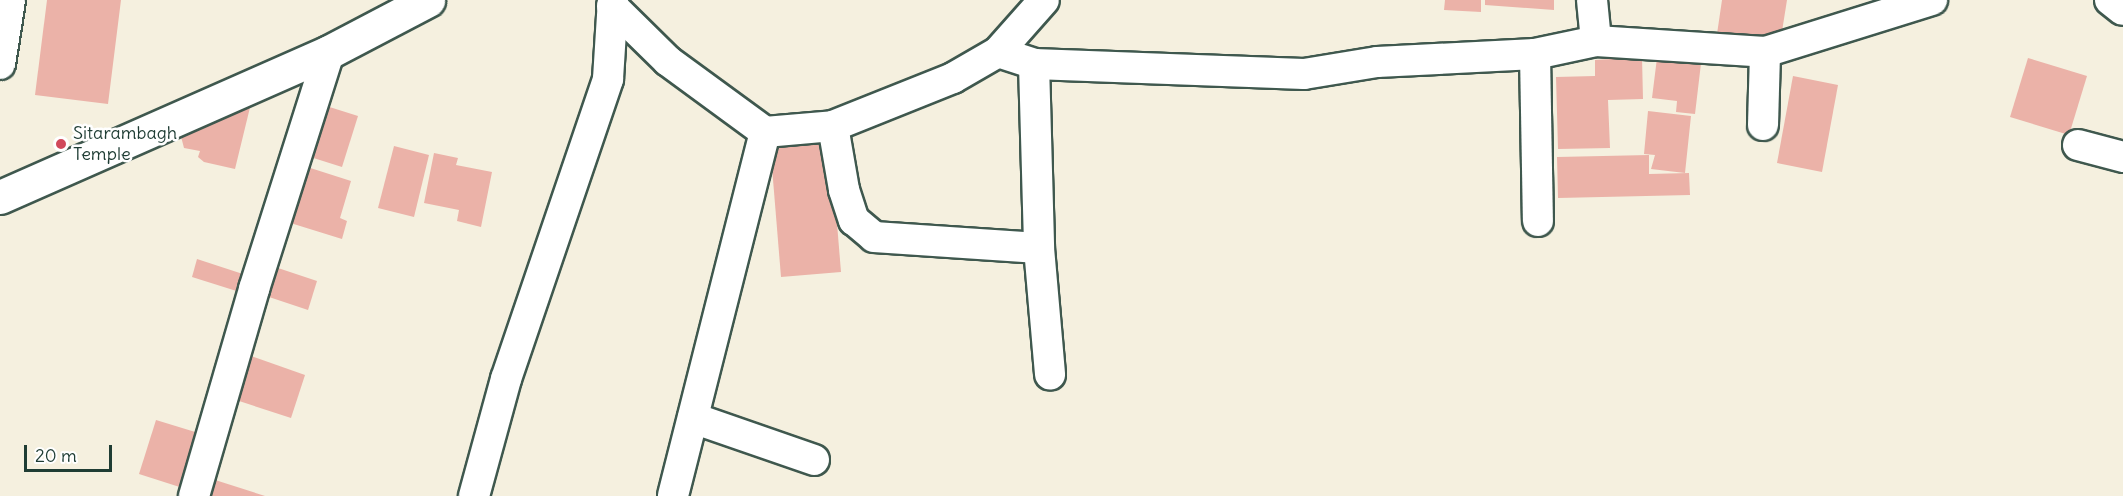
<!DOCTYPE html>
<style>
body{margin:0}
#map{position:relative;width:2123px;height:496px;overflow:hidden;background:#f5f0df;font-family:Delius,sans-serif}
div>[style]{position:absolute}
[style*='--x']{left:calc(var(--x)*1px);top:calc(var(--y)*1px);width:calc(var(--w)*1px);rotate:calc(var(--a)*1deg)}
.building>*{inset:0;background:#ebb2a8}
.roads{filter:drop-shadow(2px 0 #3f584e) drop-shadow(-2px 0 #3f584e) drop-shadow(0 2px #3f584e) drop-shadow(0 -2px #3f584e)}
.street>*{height:30px;margin:-15px;padding:0 15px;transform-origin:15px;border-radius:15px;background:#fff}
.secondary>*{height:33px;margin:-16.5px;padding:0 16.5px;transform-origin:16.5px;border-radius:16.5px;background:#fff}
.dots>*{width:16px;height:16px;translate:-50% -50%;box-sizing:border-box;border:3px solid #fff;border-radius:50%}
span{translate:-50% -50%;white-space:nowrap;text-align:center;line-height:1.15;-webkit-text-stroke:5px #fff;paint-order:stroke}
.poi-label{font-size:18px;color:#1f3d34}
.left{translate:0 -50%;text-align:left}
.scale{position:absolute;left:24px;top:445px;width:88px;height:27px;box-sizing:border-box;border:3px solid #1f3d34;border-top:0;padding-left:8px;font-size:18px;line-height:21px;white-space:nowrap;color:#1f3d34;-webkit-text-stroke:4px #fff;paint-order:stroke}
</style>
<div id="map">
<div class="building">
<div style="clip-path:polygon(47px 0,121px 0,108px 104px,35px 95px)"></div>
<div style="clip-path:polygon(1445px 0,1481px 0,1481px 12px,1444px 10px)"></div>
<div style="clip-path:polygon(1485px 0,1554px 0,1554px 10px,1485px 5px)"></div>
<div style="clip-path:polygon(1722px 0,1787px 0,1780px 44px,1717px 34px)"></div>
<div style="clip-path:polygon(1658px 50px,1702px 55px,1695px 114px,1676px 112px,1677px 101px,1652px 98px)"></div>
<div style="clip-path:polygon(1642px 57px,1643px 99px,1608px 100px,1610px 148px,1558px 149px,1556px 77px,1595px 76px,1595px 60px)"></div>
<div style="clip-path:polygon(2028px 58px,2087px 76px,2069px 135px,2010px 117px)"></div>
<div style="clip-path:polygon(1793px 76px,1838px 85px,1822px 172px,1777px 163px)"></div>
<div style="clip-path:polygon(254px 91px,235px 169px,204px 162px,198px 157px,200px 151px,184px 148px,177px 121px)"></div>
<div style="clip-path:polygon(320px 104px,358px 116px,342px 167px,304px 155px)"></div>
<div style="clip-path:polygon(1648px 111px,1691px 116px,1685px 173px,1651px 169px,1655px 155px,1644px 154px)"></div>
<div style="clip-path:polygon(830px 138px,841px 272px,781px 277px,770px 143px)"></div>
<div style="clip-path:polygon(394px 146px,429px 155px,414px 217px,378px 208px)"></div>
<div style="clip-path:polygon(434px 153px,458px 158px,456px 165px,492px 172px,481px 227px,457px 221px,459px 210px,424px 203px)"></div>
<div style="clip-path:polygon(1649px 155px,1649px 174px,1689px 173px,1690px 195px,1558px 198px,1557px 157px)"></div>
<div style="clip-path:polygon(301px 165px,351px 181px,340px 218px,347px 221px,342px 239px,284px 221px)"></div>
<div style="clip-path:polygon(197px 259px,252px 277px,246px 294px,192px 277px)"></div>
<div style="clip-path:polygon(272px 266px,317px 281px,308px 310px,263px 295px)"></div>
<div style="clip-path:polygon(248px 355px,305px 375px,291px 418px,233px 399px)"></div>
<div style="clip-path:polygon(156px 420px,205px 435px,189px 490px,139px 474px)"></div>
<div style="clip-path:polygon(212px 479px,265px 496px,206px 496px)"></div>
</div>
<div class="roads">
<div class="street">
<div style="--x:1592;--y:0;--w:41;--a:84.4"></div>
<div style="--x:2110;--y:0;--w:16;--a:38"></div>
<div style="--x:612;--y:6;--w:78;--a:44.5"></div>
<div style="--x:668;--y:61;--w:120;--a:36.2"></div>
<div style="--x:765;--y:132;--w:375;--a:104.2"></div>
<div style="--x:998;--y:52;--w:69;--a:-48.5"></div>
<div style="--x:1535;--y:54;--w:167;--a:89"></div>
<div style="--x:0;--y:64;--w:65;--a:-81.1"></div>
<div style="--x:1034;--y:64;--w:184;--a:88.4"></div>
<div style="--x:1039;--y:248;--w:127;--a:85"></div>
<div style="--x:1763;--y:125;--w:73;--a:-88.4"></div>
<div style="--x:833;--y:126;--w:65;--a:80.2"></div>
<div style="--x:844;--y:190;--w:32;--a:72"></div>
<div style="--x:854;--y:220;--w:26;--a:40"></div>
<div style="--x:874;--y:237;--w:165;--a:3.8"></div>
<div style="--x:765;--y:132;--w:68;--a:-5"></div>
<div style="--x:833;--y:126;--w:129;--a:-21.8"></div>
<div style="--x:953;--y:78;--w:52;--a:-30"></div>
<div style="--x:998;--y:52;--w:38;--a:18"></div>
<div style="--x:1034;--y:64;--w:270;--a:2.1"></div>
<div style="--x:1304;--y:74;--w:74;--a:-9.3"></div>
<div style="--x:1377;--y:62;--w:158;--a:-2.9"></div>
<div style="--x:1535;--y:54;--w:62;--a:-12"></div>
<div style="--x:1596;--y:41;--w:169;--a:3.7"></div>
<div style="--x:1765;--y:52;--w:175;--a:-17.3"></div>
<div style="--x:2078;--y:145;--w:47;--a:14.9"></div>
<div style="--x:693;--y:418;--w:128;--a:19.1"></div>
<div style="--x:194;--y:496;--w:216;--a:-73.8"></div>
<div style="--x:254;--y:289;--w:249;--a:-72.4"></div>
<div style="--x:474;--y:496;--w:121;--a:-74.7"></div>
<div style="--x:506;--y:379;--w:317;--a:-71.2"></div>
<div style="--x:608;--y:79;--w:79;--a:-86.4"></div>
</div>
<div class="secondary">
<div style="--x:0;--y:197;--w:360;--a:-23.8"></div>
<div style="--x:329;--y:52;--w:112;--a:-27.7"></div>
</div>
</div>
<div class="dots">
<div style="left:61px;top:144px;background:#d1495b"></div>
</div>
<div class="poi-label">
<span class="left" style="left:73px;top:144px">Sitarambagh<br>Temple</span>
</div>
<div class="scale">20 m</div>
</div>
